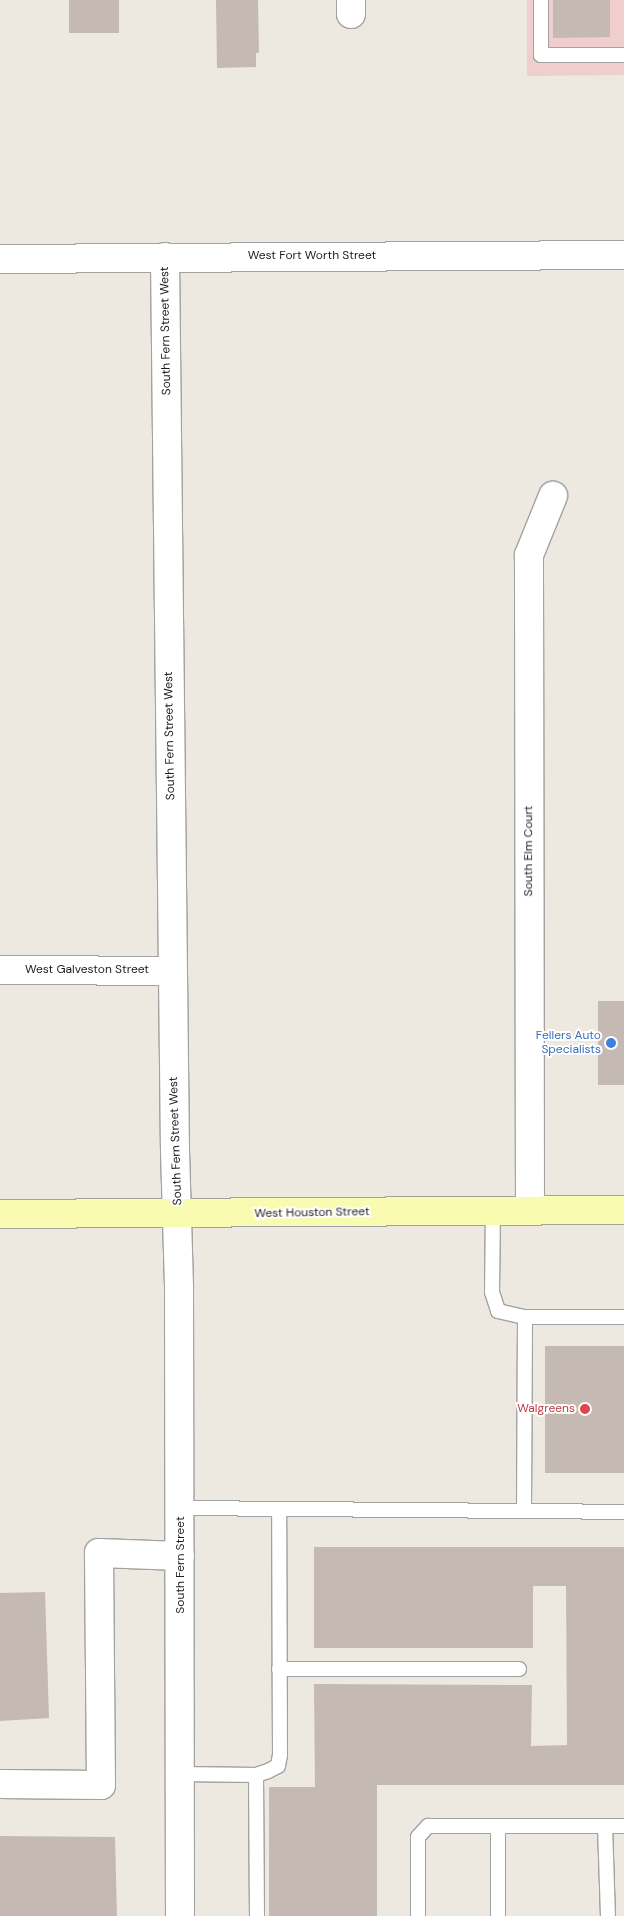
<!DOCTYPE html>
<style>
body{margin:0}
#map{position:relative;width:624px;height:1916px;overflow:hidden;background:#ede8e0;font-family:"DM Sans",sans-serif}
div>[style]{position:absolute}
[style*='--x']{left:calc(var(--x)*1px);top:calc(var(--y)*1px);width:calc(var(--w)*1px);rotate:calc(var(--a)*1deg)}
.commercial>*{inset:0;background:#efcecd}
.building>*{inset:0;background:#c5bab3}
.roads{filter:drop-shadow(1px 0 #a2a2a2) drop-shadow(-1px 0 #a2a2a2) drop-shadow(0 1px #a2a2a2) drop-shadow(0 -1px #a2a2a2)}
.service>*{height:14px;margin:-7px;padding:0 7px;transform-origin:7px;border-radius:7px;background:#fff}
.minor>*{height:28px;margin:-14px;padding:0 14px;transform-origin:14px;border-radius:14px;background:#fff}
.secondary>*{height:28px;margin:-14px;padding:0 14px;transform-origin:14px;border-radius:14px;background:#f8fbb0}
.dots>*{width:14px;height:14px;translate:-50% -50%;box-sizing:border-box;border:2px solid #fff;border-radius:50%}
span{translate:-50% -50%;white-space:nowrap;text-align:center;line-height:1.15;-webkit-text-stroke:4px #fff;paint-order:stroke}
.street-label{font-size:12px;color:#1b1b1b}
.shop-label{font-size:12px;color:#366cbe}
.right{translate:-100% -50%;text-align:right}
.health-label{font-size:12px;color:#be3a42}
</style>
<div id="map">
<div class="commercial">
<div style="clip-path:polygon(527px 0,624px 0,624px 75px,527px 76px)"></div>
</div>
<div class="building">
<div style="clip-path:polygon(69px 0,119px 0,119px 33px,69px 33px)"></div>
<div style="clip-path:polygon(216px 0,258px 0,259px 53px,256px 53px,256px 67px,217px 68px)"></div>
<div style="clip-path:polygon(553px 0,610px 0,610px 37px,553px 38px)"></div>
<div style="clip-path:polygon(598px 1001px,624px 1001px,624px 1085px,598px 1085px)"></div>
<div style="clip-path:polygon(545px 1346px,624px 1346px,624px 1473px,545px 1473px)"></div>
<div style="clip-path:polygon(314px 1547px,624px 1547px,624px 1785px,377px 1785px,377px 1916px,269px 1916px,269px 1787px,315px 1787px,314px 1684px,532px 1685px,531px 1746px,567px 1745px,566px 1586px,533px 1586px,533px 1648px,314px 1648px)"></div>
<div style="clip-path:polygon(45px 1592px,49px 1718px,0 1721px,0 1593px)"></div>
<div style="clip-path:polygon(0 1836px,115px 1837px,117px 1916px,0 1916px)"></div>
</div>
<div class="roads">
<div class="service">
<div style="--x:541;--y:0;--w:55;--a:90"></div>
<div style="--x:541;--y:55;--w:83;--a:0"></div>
<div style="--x:493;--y:1211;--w:81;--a:90.7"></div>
<div style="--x:492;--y:1292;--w:20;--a:72"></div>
<div style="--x:498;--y:1311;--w:28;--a:13"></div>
<div style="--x:525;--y:1317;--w:99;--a:0"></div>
<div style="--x:181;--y:1508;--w:443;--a:0.5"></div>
<div style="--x:524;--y:1511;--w:194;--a:-89.7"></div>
<div style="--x:279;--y:1669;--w:240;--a:0"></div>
<div style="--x:180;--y:1774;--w:76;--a:0.8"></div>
<div style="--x:256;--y:1775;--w:13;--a:-18"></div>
<div style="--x:268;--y:1771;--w:11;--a:-27"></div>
<div style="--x:278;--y:1766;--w:11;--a:-80"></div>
<div style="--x:280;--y:1755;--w:246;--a:-90.2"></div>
<div style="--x:256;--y:1775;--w:141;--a:89.6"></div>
<div style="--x:498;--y:1826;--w:90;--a:90"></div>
<div style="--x:605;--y:1826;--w:90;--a:88.1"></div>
<div style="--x:418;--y:1916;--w:79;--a:-90"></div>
<div style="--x:418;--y:1837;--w:15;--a:-48"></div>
<div style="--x:428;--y:1826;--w:196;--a:0"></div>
</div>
<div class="minor">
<div style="--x:351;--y:0;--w:14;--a:90"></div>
<div style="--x:165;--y:257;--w:894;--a:89.36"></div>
<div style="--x:175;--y:1151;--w:138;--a:88.3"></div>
<div style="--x:179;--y:1289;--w:627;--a:89.91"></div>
<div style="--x:0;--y:259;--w:624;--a:-0.37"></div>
<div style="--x:0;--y:970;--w:173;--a:0.3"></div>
<div style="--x:530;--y:1211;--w:656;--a:-90.09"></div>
<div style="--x:529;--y:555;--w:64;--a:-67.9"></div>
<div style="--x:0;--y:1784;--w:101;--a:0.6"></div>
<div style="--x:101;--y:1785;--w:232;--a:-90.5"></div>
<div style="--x:99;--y:1553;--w:81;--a:2.1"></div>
</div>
<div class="secondary">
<div style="--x:0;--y:1214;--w:624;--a:-0.37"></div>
</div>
</div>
<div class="dots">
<div style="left:611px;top:1043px;background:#3f7fe0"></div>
<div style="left:585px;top:1409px;background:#e0444e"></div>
</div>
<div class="street-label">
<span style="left:312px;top:256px">West Fort Worth Street</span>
<span style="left:166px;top:331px;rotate:-91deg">South Fern Street West</span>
<span style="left:170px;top:736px;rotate:-91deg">South Fern Street West</span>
<span style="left:529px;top:851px;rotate:-90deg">South Elm Court</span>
<span style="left:87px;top:970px">West Galveston Street</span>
<span style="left:176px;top:1141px;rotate:-92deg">South Fern Street West</span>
<span style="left:312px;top:1213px;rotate:-1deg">West Houston Street</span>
<span style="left:181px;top:1565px;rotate:-90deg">South Fern Street</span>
</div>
<div class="shop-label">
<span class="right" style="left:601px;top:1043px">Fellers Auto<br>Specialists</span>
</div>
<div class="health-label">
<span class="right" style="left:575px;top:1409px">Walgreens</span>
</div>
</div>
